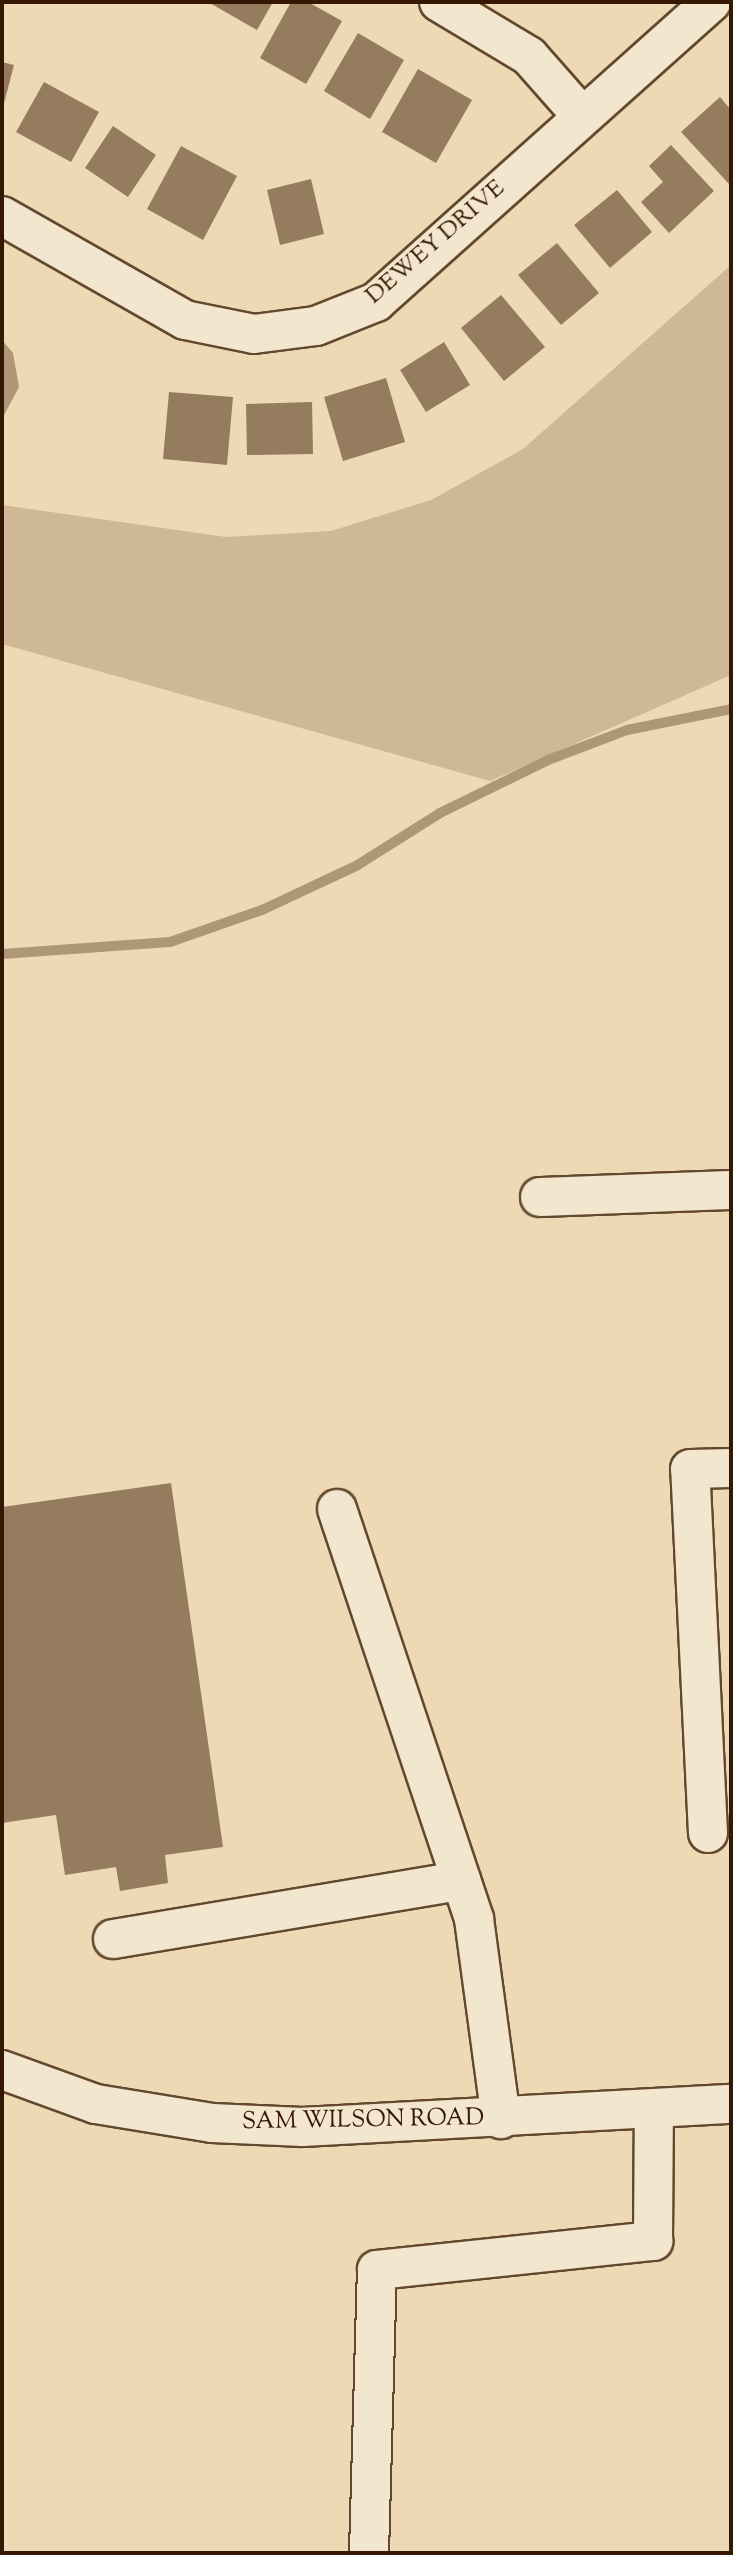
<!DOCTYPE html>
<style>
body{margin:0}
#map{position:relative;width:733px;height:2555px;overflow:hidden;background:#edd9b3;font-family:"Sorts Mill Goudy",serif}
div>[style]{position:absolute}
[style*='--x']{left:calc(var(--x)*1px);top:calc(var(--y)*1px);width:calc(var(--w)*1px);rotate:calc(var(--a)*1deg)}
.green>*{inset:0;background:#ceb895}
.water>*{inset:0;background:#ae9777}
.stream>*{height:10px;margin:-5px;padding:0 5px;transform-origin:5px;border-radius:5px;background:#ae9777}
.building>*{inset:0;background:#957c5f}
.roads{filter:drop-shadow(2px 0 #63482f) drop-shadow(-2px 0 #63482f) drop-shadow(0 2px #63482f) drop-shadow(0 -2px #63482f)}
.minor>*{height:38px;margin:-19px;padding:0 19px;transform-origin:19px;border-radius:19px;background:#f3e6ce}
span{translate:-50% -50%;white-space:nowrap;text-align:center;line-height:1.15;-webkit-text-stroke:5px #f3e6ce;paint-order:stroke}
.street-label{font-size:24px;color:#351703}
.frame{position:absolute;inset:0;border:4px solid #351703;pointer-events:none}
</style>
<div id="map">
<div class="green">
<div style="clip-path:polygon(731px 265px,731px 675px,490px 781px,2px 644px,2px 505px,226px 537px,331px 531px,431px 500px,523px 449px)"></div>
</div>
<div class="water">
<div style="clip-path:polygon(2px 340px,13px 353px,19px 387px,2px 419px)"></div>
</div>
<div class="stream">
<div style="--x:2;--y:954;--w:168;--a:-4.1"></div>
<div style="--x:170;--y:942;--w:97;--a:-19.2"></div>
<div style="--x:262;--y:910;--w:104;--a:-25.1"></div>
<div style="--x:356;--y:866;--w:99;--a:-32.2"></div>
<div style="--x:440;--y:813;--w:120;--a:-26.1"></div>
<div style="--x:548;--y:760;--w:85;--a:-20.8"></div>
<div style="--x:627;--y:730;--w:106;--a:-11.4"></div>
</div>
<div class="building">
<div style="clip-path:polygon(208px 2px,273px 2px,257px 30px)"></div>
<div style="clip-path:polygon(291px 2px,308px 2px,342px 21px,306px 84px,260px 58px)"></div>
<div style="clip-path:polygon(358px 33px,404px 60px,370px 119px,324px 91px)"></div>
<div style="clip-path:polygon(2px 62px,14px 65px,3px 107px,2px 107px)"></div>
<div style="clip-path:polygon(418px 69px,472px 100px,436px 163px,382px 132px)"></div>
<div style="clip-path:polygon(44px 82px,99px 112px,71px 162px,16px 132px)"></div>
<div style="clip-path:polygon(720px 97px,731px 110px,729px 184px,681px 132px)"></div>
<div style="clip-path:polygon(113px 126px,156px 155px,128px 197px,85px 168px)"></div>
<div style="clip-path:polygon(671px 145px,714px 191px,669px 233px,641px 202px,663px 182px,649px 166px)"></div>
<div style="clip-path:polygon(181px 146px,237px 176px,203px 240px,147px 209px)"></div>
<div style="clip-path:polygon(311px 179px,324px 234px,280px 245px,267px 190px)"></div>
<div style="clip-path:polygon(617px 190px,652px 232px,610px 268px,574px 225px)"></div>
<div style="clip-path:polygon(557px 243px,599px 293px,561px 325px,518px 275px)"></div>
<div style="clip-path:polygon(501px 295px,545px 347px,504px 381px,461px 328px)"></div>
<div style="clip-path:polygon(444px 342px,470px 385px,426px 412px,400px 370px)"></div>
<div style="clip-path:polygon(386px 378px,405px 442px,343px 461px,324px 397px)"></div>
<div style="clip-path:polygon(169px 392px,233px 397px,227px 465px,163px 459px)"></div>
<div style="clip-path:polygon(312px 402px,313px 454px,247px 455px,246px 404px)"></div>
<div style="clip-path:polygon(171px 1483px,223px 1847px,165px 1855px,168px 1883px,120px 1891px,116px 1867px,65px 1875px,56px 1815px,2px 1823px,2px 1507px)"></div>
</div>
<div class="roads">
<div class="minor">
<div style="--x:439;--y:2;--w:105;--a:31"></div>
<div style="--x:529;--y:56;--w:79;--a:48.6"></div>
<div style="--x:2;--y:216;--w:210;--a:29.6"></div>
<div style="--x:185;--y:320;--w:70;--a:11.5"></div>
<div style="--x:254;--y:334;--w:63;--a:-7.4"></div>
<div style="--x:316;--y:326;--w:65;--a:-21.8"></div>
<div style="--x:376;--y:302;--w:450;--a:-41.8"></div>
<div style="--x:540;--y:1197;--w:191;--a:-2.1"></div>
<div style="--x:337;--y:1509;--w:432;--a:71.5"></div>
<div style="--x:474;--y:1919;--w:202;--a:82.3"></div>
<div style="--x:708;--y:1833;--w:364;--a:-92.8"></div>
<div style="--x:690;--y:1469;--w:41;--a:-1.4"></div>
<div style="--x:113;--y:1939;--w:353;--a:-9.5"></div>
<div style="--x:2;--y:2070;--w:100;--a:19.9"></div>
<div style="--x:96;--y:2104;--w:118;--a:9.3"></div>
<div style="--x:212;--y:2123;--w:91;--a:2.5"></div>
<div style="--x:303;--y:2127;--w:429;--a:-3.1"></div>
<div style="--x:369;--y:2553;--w:283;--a:-88.4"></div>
<div style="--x:377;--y:2270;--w:278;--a:-6"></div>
<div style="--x:653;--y:2241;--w:130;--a:-89.6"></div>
</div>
</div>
<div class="street-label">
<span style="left:436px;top:243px;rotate:-41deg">DEWEY DRIVE</span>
<span style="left:363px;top:2121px;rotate:-1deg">SAM WILSON ROAD</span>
</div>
<div class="frame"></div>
</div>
